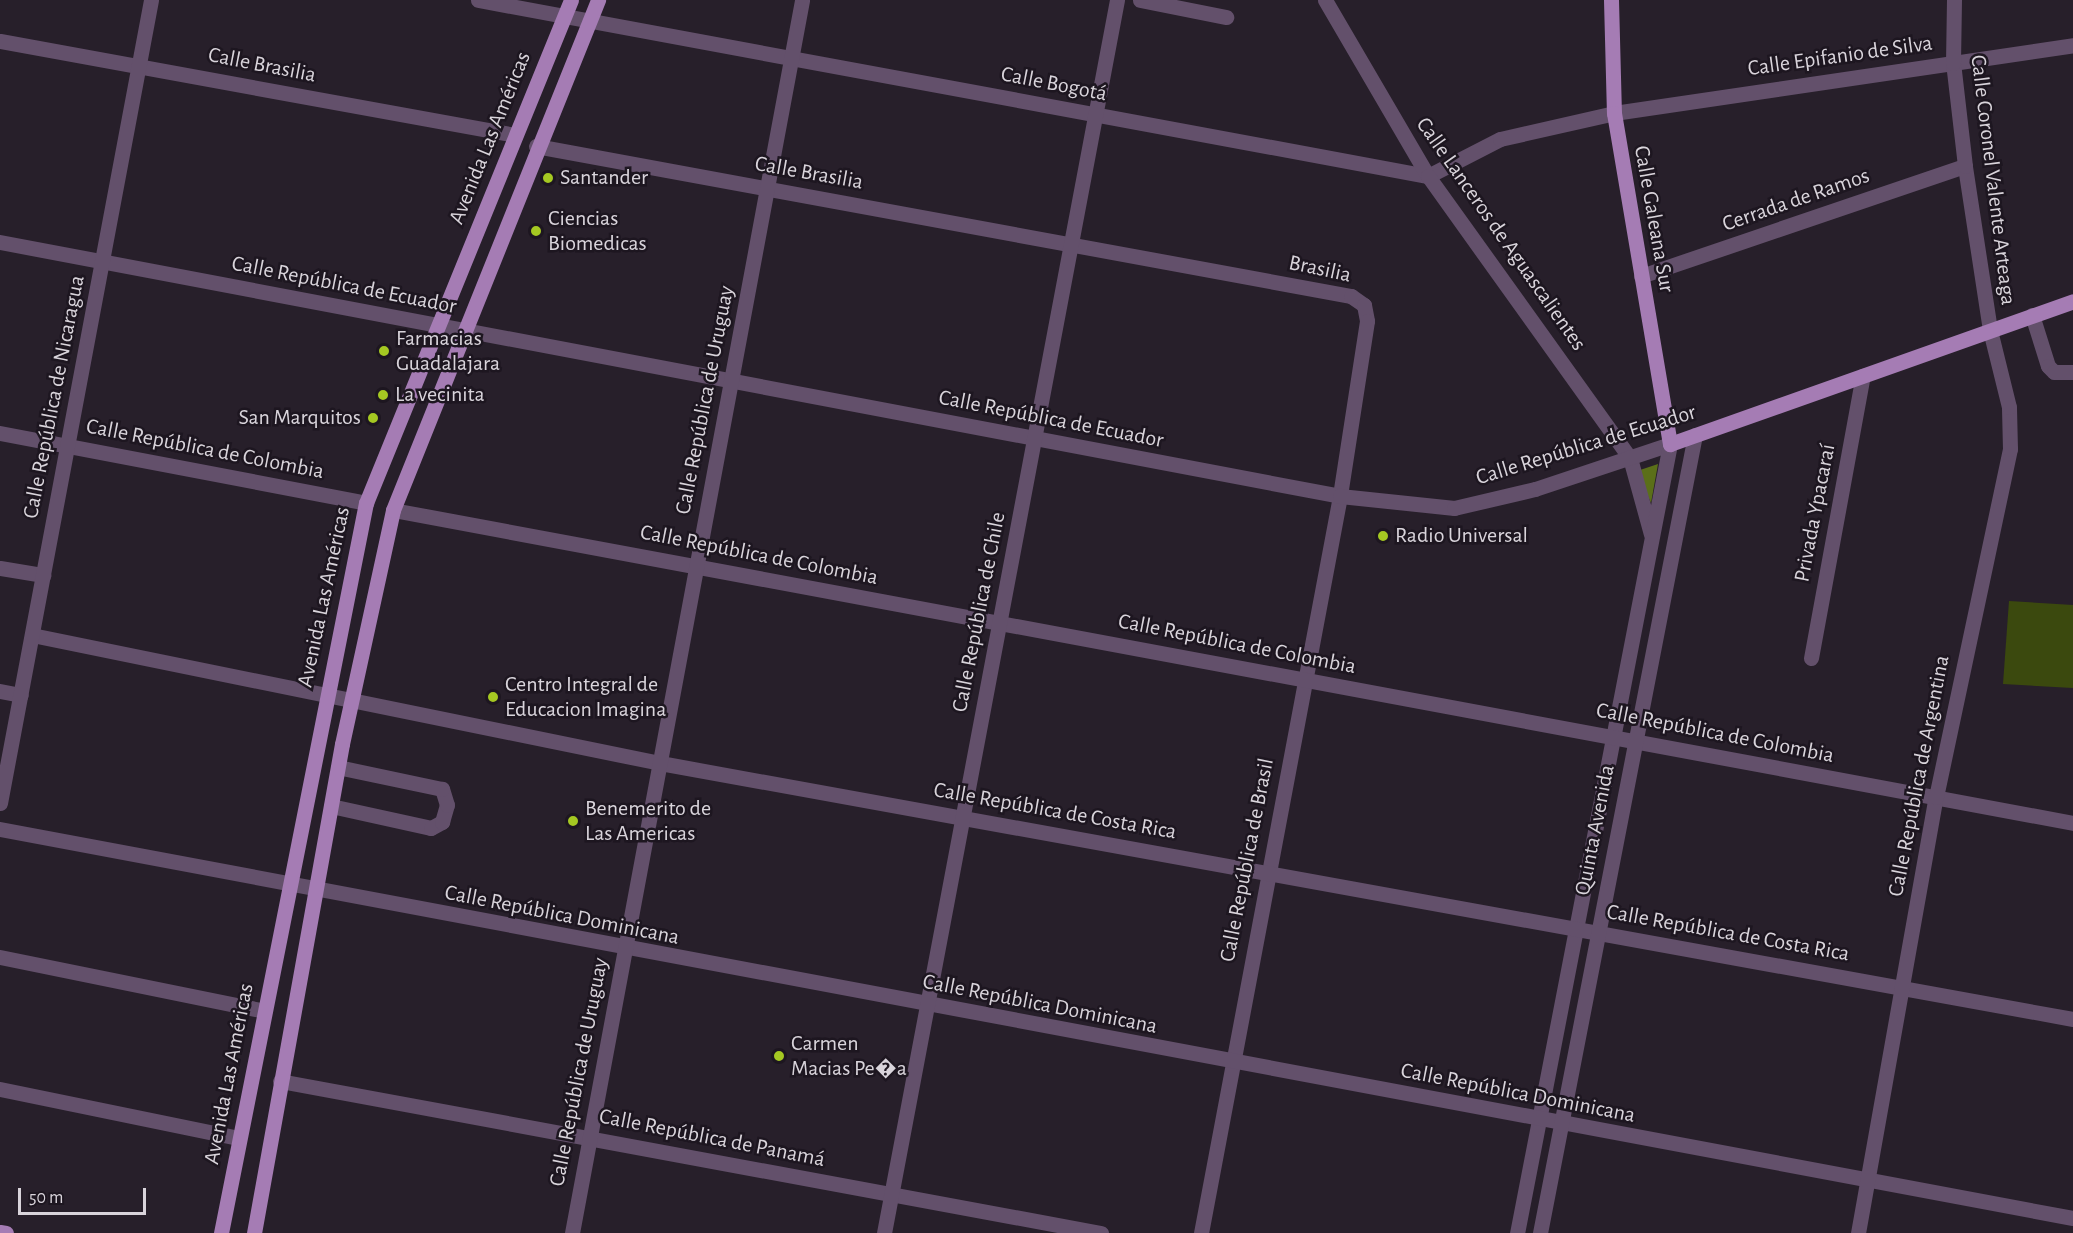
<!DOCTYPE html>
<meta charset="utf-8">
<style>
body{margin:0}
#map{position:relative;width:2073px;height:1233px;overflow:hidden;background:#271f2a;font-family:"Alegreya Sans",sans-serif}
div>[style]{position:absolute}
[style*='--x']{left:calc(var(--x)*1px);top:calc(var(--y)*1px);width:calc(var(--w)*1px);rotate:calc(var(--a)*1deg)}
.green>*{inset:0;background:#3b490e}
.water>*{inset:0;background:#5b6f19}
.minor>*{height:15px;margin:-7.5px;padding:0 7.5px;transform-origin:7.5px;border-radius:7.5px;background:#63506b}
.major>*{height:15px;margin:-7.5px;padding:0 7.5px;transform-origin:7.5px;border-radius:7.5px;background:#a57cb4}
.dots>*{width:16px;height:16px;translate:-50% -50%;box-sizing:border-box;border:3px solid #1d1620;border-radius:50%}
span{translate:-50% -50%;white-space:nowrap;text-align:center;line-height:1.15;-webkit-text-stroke:5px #1d1620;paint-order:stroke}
.street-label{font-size:22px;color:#d9d4db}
.poi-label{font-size:22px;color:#d9d4db}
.left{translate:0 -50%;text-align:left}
.right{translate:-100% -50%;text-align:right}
.scale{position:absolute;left:18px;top:1188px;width:128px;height:27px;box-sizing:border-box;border:3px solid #d9d4db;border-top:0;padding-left:8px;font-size:18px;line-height:21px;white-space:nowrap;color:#d9d4db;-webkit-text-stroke:4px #1d1620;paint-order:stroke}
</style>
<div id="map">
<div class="green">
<div style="clip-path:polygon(2009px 601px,2073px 605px,2073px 688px,2003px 684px)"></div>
</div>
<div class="water">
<div style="clip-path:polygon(1658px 464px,1651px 503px,1637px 471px)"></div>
</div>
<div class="minor">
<div style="--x:478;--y:0;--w:966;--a:10.5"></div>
<div style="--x:1428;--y:176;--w:81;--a:-27.2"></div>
<div style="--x:1500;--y:139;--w:117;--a:-12.8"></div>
<div style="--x:1614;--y:113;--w:464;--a:-8.4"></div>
<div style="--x:1140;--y:0;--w:88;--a:11.2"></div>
<div style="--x:1325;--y:0;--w:204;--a:59.7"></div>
<div style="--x:1428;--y:176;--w:347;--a:54.4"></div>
<div style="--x:1630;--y:458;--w:79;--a:74.6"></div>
<div style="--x:0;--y:41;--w:524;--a:10.34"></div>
<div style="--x:536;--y:146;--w:829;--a:10.43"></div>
<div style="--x:1351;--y:296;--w:16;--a:35"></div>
<div style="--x:1364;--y:305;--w:16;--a:79"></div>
<div style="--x:1367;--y:321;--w:177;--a:98.8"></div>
<div style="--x:1340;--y:496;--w:750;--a:100.68"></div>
<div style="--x:0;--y:242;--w:1364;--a:10.73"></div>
<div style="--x:1340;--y:496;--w:115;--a:6"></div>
<div style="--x:1454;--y:508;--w:83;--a:-13.2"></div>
<div style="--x:1535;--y:489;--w:142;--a:-18.4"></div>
<div style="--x:1670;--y:444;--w:804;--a:100.97"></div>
<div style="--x:1641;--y:276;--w:342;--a:-18.8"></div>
<div style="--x:2032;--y:315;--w:53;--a:72.6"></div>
<div style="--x:2048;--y:366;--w:8;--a:45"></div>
<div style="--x:2054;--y:372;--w:19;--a:0"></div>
<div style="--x:0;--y:433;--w:373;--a:10.8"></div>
<div style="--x:393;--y:510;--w:1709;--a:10.55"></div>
<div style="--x:0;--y:568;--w:44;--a:9.2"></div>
<div style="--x:32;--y:635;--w:641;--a:11.52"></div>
<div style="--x:660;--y:763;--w:1436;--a:10.27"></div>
<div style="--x:1811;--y:658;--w:287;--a:-79.6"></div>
<div style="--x:0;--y:691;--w:21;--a:11"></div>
<div style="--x:0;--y:803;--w:817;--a:-79.35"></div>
<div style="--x:331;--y:806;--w:102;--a:12.4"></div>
<div style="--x:431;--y:828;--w:13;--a:-29"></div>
<div style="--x:442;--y:822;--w:18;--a:-74"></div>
<div style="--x:447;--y:805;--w:17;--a:-107"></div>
<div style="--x:442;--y:789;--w:106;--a:-168.1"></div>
<div style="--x:0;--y:829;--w:2109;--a:10.63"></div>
<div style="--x:0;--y:957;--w:270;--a:11.5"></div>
<div style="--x:280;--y:1081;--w:835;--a:10.49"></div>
<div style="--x:0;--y:1089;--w:244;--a:11.6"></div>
<div style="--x:572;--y:1233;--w:1254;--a:-79.43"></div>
<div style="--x:884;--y:1233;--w:1255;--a:-79.3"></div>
<div style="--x:1540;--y:1233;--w:813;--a:-79.01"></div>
<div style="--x:1858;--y:1233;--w:443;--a:-79.9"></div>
<div style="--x:1936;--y:797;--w:356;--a:-78"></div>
<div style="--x:2010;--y:449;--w:42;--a:-91.4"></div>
<div style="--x:2009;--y:407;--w:79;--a:-103.9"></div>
<div style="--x:1990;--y:330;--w:166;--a:-98.7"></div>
<div style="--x:1965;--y:166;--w:104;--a:-96.6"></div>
<div style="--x:1953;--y:63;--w:63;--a:-89.1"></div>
</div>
<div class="major">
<div style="--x:1611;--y:0;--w:113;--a:88.5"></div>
<div style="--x:1614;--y:113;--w:336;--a:80.4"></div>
<div style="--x:1670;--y:444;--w:428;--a:-19.5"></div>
<div style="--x:0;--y:1232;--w:6;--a:9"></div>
<div style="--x:221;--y:1233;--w:744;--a:-78.77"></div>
<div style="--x:366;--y:503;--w:543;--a:-67.83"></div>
<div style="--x:254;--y:1233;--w:497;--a:-79.8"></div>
<div style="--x:342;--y:744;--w:239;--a:-77.7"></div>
<div style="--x:393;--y:510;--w:550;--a:-68.1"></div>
</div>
<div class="dots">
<div style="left:548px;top:178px;background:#a5c822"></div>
<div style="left:536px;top:231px;background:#a5c822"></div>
<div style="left:384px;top:351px;background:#a5c822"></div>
<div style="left:383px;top:395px;background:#a5c822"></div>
<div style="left:373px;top:418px;background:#a5c822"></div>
<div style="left:1383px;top:536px;background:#a5c822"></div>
<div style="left:493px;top:697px;background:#a5c822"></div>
<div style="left:573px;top:821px;background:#a5c822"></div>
<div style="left:779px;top:1056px;background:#a5c822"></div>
</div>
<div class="street-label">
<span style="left:1840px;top:56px;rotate:-8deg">Calle Epifanio de Silva</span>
<span style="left:262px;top:65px;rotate:11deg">Calle Brasilia</span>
<span style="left:1054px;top:84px;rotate:11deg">Calle Bogotá</span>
<span style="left:490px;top:138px;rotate:-68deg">Avenida Las Américas</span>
<span style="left:809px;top:173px;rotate:10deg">Calle Brasilia</span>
<span style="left:1993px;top:180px;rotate:83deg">Calle Coronel Valente Arteaga</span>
<span style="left:1796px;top:200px;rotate:-19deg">Cerrada de Ramos</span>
<span style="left:1654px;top:219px;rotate:80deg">Calle Galeana Sur</span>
<span style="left:1501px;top:234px;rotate:55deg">Calle Lanceros de Aguascalientes</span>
<span style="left:1320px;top:269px;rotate:12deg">Brasilia</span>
<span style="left:344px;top:285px;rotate:11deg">Calle República de Ecuador</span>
<span style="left:54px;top:397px;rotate:-79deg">Calle República de Nicaragua</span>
<span style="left:705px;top:400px;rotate:-79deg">Calle República de Uruguay</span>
<span style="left:1051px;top:419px;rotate:11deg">Calle República de Ecuador</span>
<span style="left:1586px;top:445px;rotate:-17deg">Calle República de Ecuador</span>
<span style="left:205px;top:449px;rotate:11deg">Calle República de Colombia</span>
<span style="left:1815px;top:513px;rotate:-79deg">Privada Ypacaraí</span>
<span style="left:759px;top:555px;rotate:11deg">Calle República de Colombia</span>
<span style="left:324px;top:597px;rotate:-78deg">Avenida Las Américas</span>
<span style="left:979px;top:612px;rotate:-79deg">Calle República de Chile</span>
<span style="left:1237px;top:644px;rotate:11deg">Calle República de Colombia</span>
<span style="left:1715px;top:733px;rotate:11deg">Calle República de Colombia</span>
<span style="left:1919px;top:776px;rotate:-79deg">Calle República de Argentina</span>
<span style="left:1055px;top:811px;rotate:10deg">Calle República de Costa Rica</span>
<span style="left:1595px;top:830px;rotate:-79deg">Quinta Avenida</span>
<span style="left:1247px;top:860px;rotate:-79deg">Calle República de Brasil</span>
<span style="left:562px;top:915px;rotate:11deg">Calle República Dominicana</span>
<span style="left:1728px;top:933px;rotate:10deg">Calle República de Costa Rica</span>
<span style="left:1040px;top:1004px;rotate:11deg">Calle República Dominicana</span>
<span style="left:579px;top:1072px;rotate:-79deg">Calle República de Uruguay</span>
<span style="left:229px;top:1074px;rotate:-79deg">Avenida Las Américas</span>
<span style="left:1518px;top:1093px;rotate:11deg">Calle República Dominicana</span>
<span style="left:712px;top:1138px;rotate:11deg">Calle República de Panamá</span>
</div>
<div class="poi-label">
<span class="left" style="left:560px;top:178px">Santander</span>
<span class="left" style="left:548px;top:231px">Ciencias<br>Biomedicas</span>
<span class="left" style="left:396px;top:351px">Farmacias<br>Guadalajara</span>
<span class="left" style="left:395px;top:395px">La vecinita</span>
<span class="right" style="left:361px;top:418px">San Marquitos</span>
<span class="left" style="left:1395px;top:536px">Radio Universal</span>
<span class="left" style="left:505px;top:697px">Centro Integral de<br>Educacion Imagina</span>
<span class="left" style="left:585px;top:821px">Benemerito de<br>Las Americas</span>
<span class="left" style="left:791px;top:1056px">Carmen<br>Macias Pe�a</span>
</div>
<div class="scale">50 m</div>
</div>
